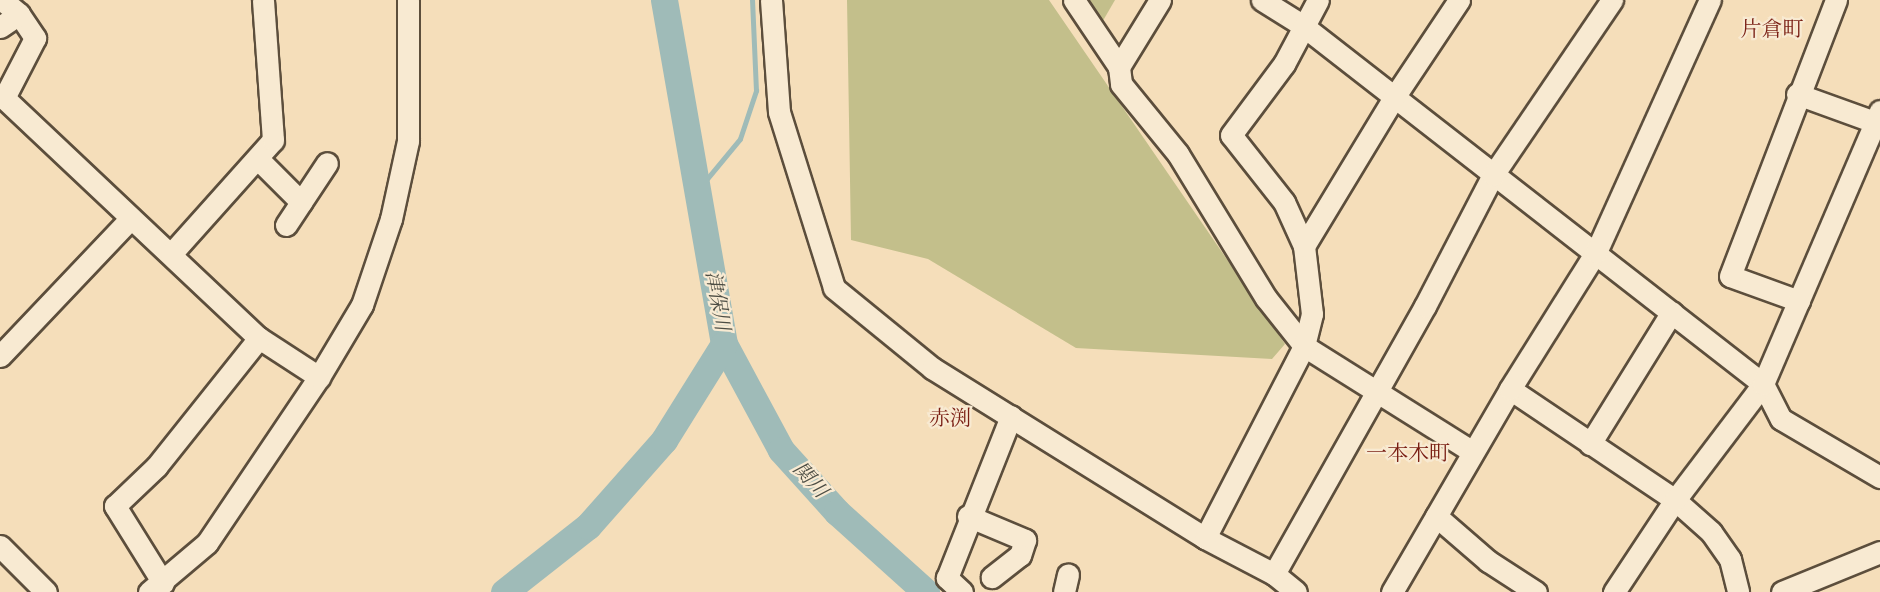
<!DOCTYPE html>
<meta charset="utf-8">
<style>
body{margin:0}
#map{position:relative;width:1880px;height:592px;overflow:hidden;background:#f5deba;font-family:"Old Standard TT","Noto Serif JP",serif}
div>[style]{position:absolute}
[style*='--x']{left:calc(var(--x)*1px);top:calc(var(--y)*1px);width:calc(var(--w)*1px);rotate:calc(var(--a)*1deg)}
.green>*{inset:0;background:#c3bf8b}
.stream>*{height:4.5px;margin:-2.25px;padding:0 2.25px;transform-origin:2.25px;border-radius:2.25px;background:#9fbbb8}
.river>*{height:27px;margin:-13.5px;padding:0 13.5px;transform-origin:13.5px;border-radius:13.5px;background:#9fbbb8}
.roads{filter:drop-shadow(2px 0 #5c4e3c) drop-shadow(-2px 0 #5c4e3c) drop-shadow(0 2px #5c4e3c) drop-shadow(0 -2px #5c4e3c)}
.minor>*{height:21px;margin:-10.5px;padding:0 10.5px;transform-origin:10.5px;border-radius:10.5px;background:#f8ead2}
span{translate:-50% -50%;white-space:nowrap;text-align:center;line-height:1.15;-webkit-text-stroke:4.5px #f8ead2;paint-order:stroke}
.water-label{font-size:20px;color:#4c4d44;font-style:italic}
.quarter-label{font-size:21px;color:#7a1f14}
</style>
<div id="map">
<div class="green">
<div style="clip-path:polygon(847px 0,1049px 0,1285px 344px,1272px 359px,1076px 348px,928px 259px,851px 240px)"></div>
<div style="clip-path:polygon(1075px 0,1115px 0,1097px 31px)"></div>
</div>
<div class="stream">
<div style="--x:697;--y:191;--w:67;--a:-50.4"></div>
<div style="--x:740;--y:139;--w:51;--a:-71.6"></div>
<div style="--x:756;--y:91;--w:91;--a:-92.5"></div>
</div>
<div class="river">
<div style="--x:664;--y:0;--w:349;--a:80.1"></div>
<div style="--x:724;--y:344;--w:120;--a:61.7"></div>
<div style="--x:781;--y:450;--w:84;--a:47.9"></div>
<div style="--x:837;--y:512;--w:120;--a:42"></div>
<div style="--x:504;--y:592;--w:107;--a:-38.2"></div>
<div style="--x:588;--y:526;--w:115;--a:-48.5"></div>
<div style="--x:664;--y:440;--w:113;--a:-58"></div>
</div>
<div class="roads">
<div class="minor">
<div style="--x:2;--y:0;--w:22;--a:39"></div>
<div style="--x:19;--y:14;--w:29;--a:56"></div>
<div style="--x:35;--y:38;--w:68;--a:117.3"></div>
<div style="--x:4;--y:98;--w:350;--a:43.3"></div>
<div style="--x:259;--y:338;--w:72;--a:33"></div>
<div style="--x:771;--y:0;--w:112;--a:85.9"></div>
<div style="--x:779;--y:112;--w:184;--a:72.6"></div>
<div style="--x:834;--y:288;--w:127;--a:39.2"></div>
<div style="--x:932;--y:368;--w:322;--a:31.9"></div>
<div style="--x:1205;--y:538;--w:78;--a:27.6"></div>
<div style="--x:1274;--y:574;--w:28;--a:39"></div>
<div style="--x:1074;--y:0;--w:81;--a:56.1"></div>
<div style="--x:1160;--y:0;--w:79;--a:121.5"></div>
<div style="--x:1119;--y:67;--w:17;--a:83"></div>
<div style="--x:1121;--y:84;--w:90;--a:50.8"></div>
<div style="--x:1178;--y:154;--w:169;--a:58.6"></div>
<div style="--x:1266;--y:298;--w:61;--a:51.6"></div>
<div style="--x:1304;--y:346;--w:199;--a:32.1"></div>
<div style="--x:1262;--y:0;--w:47;--a:32"></div>
<div style="--x:1302;--y:25;--w:584;--a:37.91"></div>
<div style="--x:1763;--y:384;--w:39;--a:63"></div>
<div style="--x:1781;--y:419;--w:115;--a:30.4"></div>
<div style="--x:0;--y:27;--w:23;--a:-34"></div>
<div style="--x:1797;--y:94;--w:88;--a:19.9"></div>
<div style="--x:258;--y:159;--w:61;--a:45"></div>
<div style="--x:286;--y:225;--w:74;--a:-56.5"></div>
<div style="--x:1304;--y:246;--w:172;--a:-58.8"></div>
<div style="--x:1393;--y:99;--w:119;--a:-56.3"></div>
<div style="--x:171;--y:254;--w:153;--a:-48.2"></div>
<div style="--x:273;--y:140;--w:140;--a:-94.1"></div>
<div style="--x:1799;--y:301;--w:73;--a:-160.1"></div>
<div style="--x:1730;--y:276;--w:296;--a:-69"></div>
<div style="--x:0;--y:356;--w:190;--a:-46.5"></div>
<div style="--x:1510;--y:389;--w:199;--a:33.9"></div>
<div style="--x:1675;--y:500;--w:48;--a:41.6"></div>
<div style="--x:1711;--y:532;--w:33;--a:55"></div>
<div style="--x:1730;--y:559;--w:34;--a:76"></div>
<div style="--x:1590;--y:444;--w:155;--a:-58.2"></div>
<div style="--x:968;--y:516;--w:62;--a:22.8"></div>
<div style="--x:1025;--y:540;--w:16;--a:108"></div>
<div style="--x:1020;--y:555;--w:36;--a:142"></div>
<div style="--x:1436;--y:516;--w:69;--a:40.9"></div>
<div style="--x:1488;--y:561;--w:57;--a:32.9"></div>
<div style="--x:1205;--y:538;--w:216;--a:-62.7"></div>
<div style="--x:1304;--y:346;--w:33;--a:-76"></div>
<div style="--x:1312;--y:314;--w:68;--a:-96.7"></div>
<div style="--x:1304;--y:246;--w:48;--a:-114.4"></div>
<div style="--x:1284;--y:202;--w:85;--a:-128.3"></div>
<div style="--x:1231;--y:135;--w:89;--a:-53.3"></div>
<div style="--x:1284;--y:64;--w:72;--a:-62"></div>
<div style="--x:0;--y:546;--w:65;--a:45"></div>
<div style="--x:1274;--y:574;--w:308;--a:-60.6"></div>
<div style="--x:1425;--y:306;--w:148;--a:-62.6"></div>
<div style="--x:1493;--y:175;--w:212;--a:-55.8"></div>
<div style="--x:163;--y:583;--w:91;--a:-121.9"></div>
<div style="--x:115;--y:506;--w:57;--a:-43.6"></div>
<div style="--x:156;--y:467;--w:165;--a:-51.4"></div>
<div style="--x:149;--y:592;--w:76;--a:-40.2"></div>
<div style="--x:207;--y:543;--w:200;--a:-56"></div>
<div style="--x:319;--y:377;--w:84;--a:-59.2"></div>
<div style="--x:362;--y:305;--w:91;--a:-71.4"></div>
<div style="--x:391;--y:219;--w:80;--a:-77.7"></div>
<div style="--x:408;--y:141;--w:141;--a:-90"></div>
<div style="--x:962;--y:592;--w:21;--a:-137"></div>
<div style="--x:947;--y:578;--w:174;--a:-68.4"></div>
<div style="--x:1064;--y:592;--w:18;--a:-77"></div>
<div style="--x:1392;--y:592;--w:235;--a:-59.8"></div>
<div style="--x:1510;--y:389;--w:162;--a:-57.9"></div>
<div style="--x:1596;--y:252;--w:277;--a:-65.7"></div>
<div style="--x:1614;--y:592;--w:110;--a:-56.5"></div>
<div style="--x:1675;--y:500;--w:146;--a:-52.8"></div>
<div style="--x:1763;--y:384;--w:297;--a:-66.8"></div>
<div style="--x:1782;--y:592;--w:106;--a:-22.2"></div>
</div>
</div>
<div class="water-label">
<span style="left:716px;top:301px;rotate:80deg">津保川</span>
<span style="left:809px;top:481px;rotate:48deg">関川</span>
</div>
<div class="quarter-label">
<span style="left:1772px;top:31px">片倉町</span>
<span style="left:950px;top:420px">赤渕</span>
<span style="left:1408px;top:455px">一本木町</span>
</div>
</div>
